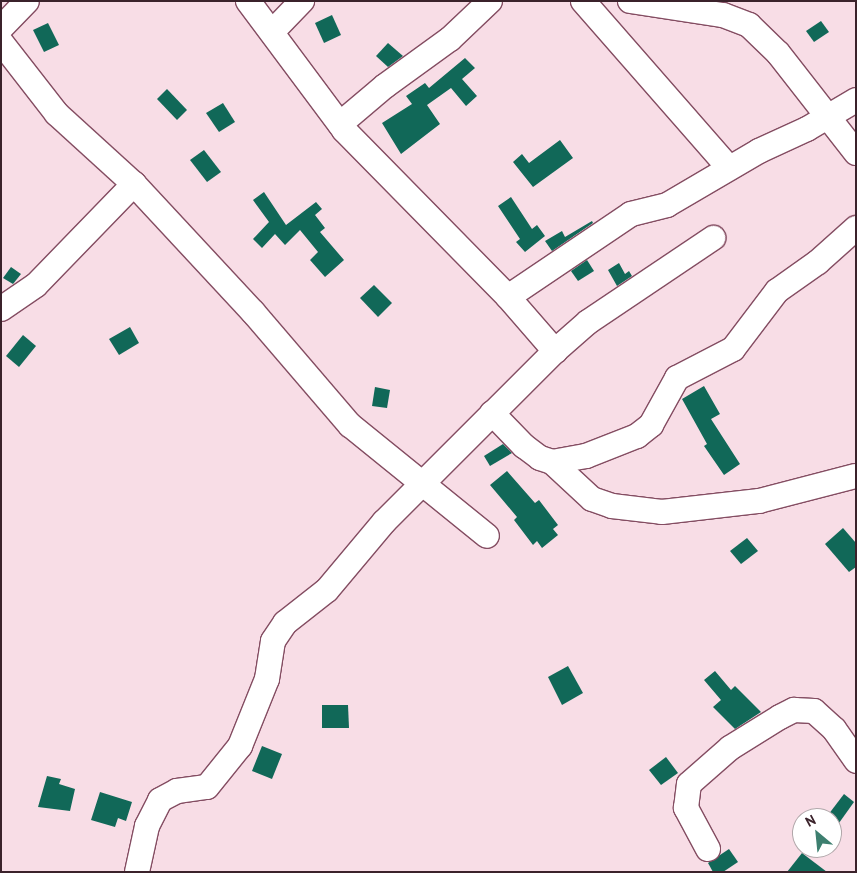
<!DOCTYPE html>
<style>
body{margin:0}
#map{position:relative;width:857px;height:873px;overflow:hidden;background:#f8dde6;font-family:"PT Sans",sans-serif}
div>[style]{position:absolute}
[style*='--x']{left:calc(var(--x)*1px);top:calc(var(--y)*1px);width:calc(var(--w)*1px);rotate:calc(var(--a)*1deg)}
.building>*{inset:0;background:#116858}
.roads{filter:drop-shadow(1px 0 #844d62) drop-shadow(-1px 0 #844d62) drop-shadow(0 1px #844d62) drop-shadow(0 -1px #844d62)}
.minor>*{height:24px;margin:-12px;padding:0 12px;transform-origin:12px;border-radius:12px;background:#fff}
span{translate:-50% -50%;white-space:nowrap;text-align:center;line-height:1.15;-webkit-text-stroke:5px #fff;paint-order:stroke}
.frame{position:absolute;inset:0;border:2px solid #3b222b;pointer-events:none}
.north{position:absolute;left:792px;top:808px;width:50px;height:50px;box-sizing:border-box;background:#fff;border:1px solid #b1a7aa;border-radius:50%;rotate:332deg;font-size:14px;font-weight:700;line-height:20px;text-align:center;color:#3b222b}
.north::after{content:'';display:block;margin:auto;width:18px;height:22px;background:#3d7f6f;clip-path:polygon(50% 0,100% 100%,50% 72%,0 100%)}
</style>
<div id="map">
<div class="building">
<div style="clip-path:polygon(332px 15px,341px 35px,324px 43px,315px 23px)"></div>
<div style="clip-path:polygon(821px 21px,829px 32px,814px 42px,806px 31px)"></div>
<div style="clip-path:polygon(48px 23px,59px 45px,44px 52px,33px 30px)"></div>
<div style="clip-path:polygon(388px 43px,403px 56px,388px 67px,376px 56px)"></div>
<div style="clip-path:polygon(465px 58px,475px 68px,462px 79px,477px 96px,466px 106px,451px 88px,427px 105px,440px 124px,401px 154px,382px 123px,412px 104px,406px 96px,425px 83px,429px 88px)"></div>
<div style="clip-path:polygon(167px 89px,187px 110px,177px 120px,157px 99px)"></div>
<div style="clip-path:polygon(223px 103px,235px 122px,219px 132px,206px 113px)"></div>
<div style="clip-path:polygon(560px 140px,573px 158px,533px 187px,513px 162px,522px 154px,529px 163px)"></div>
<div style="clip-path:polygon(204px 150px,221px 172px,207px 182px,190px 160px)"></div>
<div style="clip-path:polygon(264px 192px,286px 225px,316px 202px,322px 209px,315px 215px,325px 228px,320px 232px,344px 260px,325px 277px,310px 260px,318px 252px,300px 230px,285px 245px,275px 234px,262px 248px,253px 239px,269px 222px,253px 200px)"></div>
<div style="clip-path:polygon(511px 197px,532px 229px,537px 225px,545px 236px,525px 252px,516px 242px,520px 239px,498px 206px)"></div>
<div style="clip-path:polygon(592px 221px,593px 223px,552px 251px,545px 241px,562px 231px,565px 237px)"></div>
<div style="clip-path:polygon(587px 260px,594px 271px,578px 281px,571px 271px)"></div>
<div style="clip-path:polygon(619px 263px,625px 274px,629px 271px,632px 276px,617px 286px,608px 270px)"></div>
<div style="clip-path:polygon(11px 267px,21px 274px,13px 284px,3px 278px)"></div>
<div style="clip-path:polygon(374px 285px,392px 303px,378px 317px,360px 298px)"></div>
<div style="clip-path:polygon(130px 327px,139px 343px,119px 355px,109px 339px)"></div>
<div style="clip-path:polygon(23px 335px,36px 346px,19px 367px,6px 356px)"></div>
<div style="clip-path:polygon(704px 386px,720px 414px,711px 419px,740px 464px,724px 475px,704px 446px,707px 444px,682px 399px)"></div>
<div style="clip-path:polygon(375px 387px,390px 390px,387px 408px,372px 406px)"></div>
<div style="clip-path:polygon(503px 444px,512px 453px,490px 466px,484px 456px)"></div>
<div style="clip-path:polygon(507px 471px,535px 503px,539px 500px,558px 525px,553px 529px,558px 535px,542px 548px,537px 541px,533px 545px,514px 520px,517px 517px,490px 485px)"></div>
<div style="clip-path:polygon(843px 528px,856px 543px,856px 567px,849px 572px,825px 544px)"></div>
<div style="clip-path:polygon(747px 538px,758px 551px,741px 564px,730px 551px)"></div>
<div style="clip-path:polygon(568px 666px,583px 693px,562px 705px,548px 677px)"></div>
<div style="clip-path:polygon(715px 671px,731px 690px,735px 686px,761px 712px,735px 729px,713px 707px,721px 700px,704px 680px)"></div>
<div style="clip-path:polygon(322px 705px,348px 705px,349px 728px,322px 728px)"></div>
<div style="clip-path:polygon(262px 746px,282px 754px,272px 779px,252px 771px)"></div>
<div style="clip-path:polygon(666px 757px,678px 773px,661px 785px,649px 770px)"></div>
<div style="clip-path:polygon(47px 776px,61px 779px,59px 784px,75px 789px,70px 811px,38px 807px)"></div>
<div style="clip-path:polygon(100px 792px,132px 802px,126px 821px,118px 818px,115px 827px,91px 820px)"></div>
<div style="clip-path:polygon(844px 794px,854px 802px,839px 823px,828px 815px)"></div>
<div style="clip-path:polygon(729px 849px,738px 862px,723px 872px,713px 872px,708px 863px)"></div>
<div style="clip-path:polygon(802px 853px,827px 872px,787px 872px)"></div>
</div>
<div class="roads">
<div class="minor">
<div style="--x:248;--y:1;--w:161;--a:53.3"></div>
<div style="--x:344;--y:130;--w:234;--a:45.5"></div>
<div style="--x:508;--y:297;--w:72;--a:49"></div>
<div style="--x:583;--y:1;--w:222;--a:48.8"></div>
<div style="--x:630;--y:1;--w:94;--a:8.6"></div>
<div style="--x:723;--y:15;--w:28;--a:21"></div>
<div style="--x:749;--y:25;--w:40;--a:44"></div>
<div style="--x:778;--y:53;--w:127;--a:52"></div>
<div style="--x:1;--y:28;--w:37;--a:-46"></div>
<div style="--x:273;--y:31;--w:42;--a:-46"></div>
<div style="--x:1;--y:42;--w:91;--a:52.1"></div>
<div style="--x:57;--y:114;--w:104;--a:42.3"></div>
<div style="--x:134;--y:184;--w:175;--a:47.1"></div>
<div style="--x:253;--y:312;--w:149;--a:49.4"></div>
<div style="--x:350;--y:425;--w:176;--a:39"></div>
<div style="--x:340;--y:124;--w:59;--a:-40.2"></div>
<div style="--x:385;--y:86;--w:80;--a:-35.9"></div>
<div style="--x:450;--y:39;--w:55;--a:-43.5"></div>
<div style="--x:508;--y:297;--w:148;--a:-34"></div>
<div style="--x:631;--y:214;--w:37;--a:-14"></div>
<div style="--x:667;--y:205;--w:107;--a:-30.4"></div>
<div style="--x:759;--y:151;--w:53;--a:-24.6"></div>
<div style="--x:807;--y:129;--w:57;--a:-30.6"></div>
<div style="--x:1;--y:309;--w:42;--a:-34.4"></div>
<div style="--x:36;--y:285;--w:141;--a:-45.9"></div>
<div style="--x:492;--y:413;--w:46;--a:45.9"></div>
<div style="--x:524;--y:446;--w:20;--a:37"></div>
<div style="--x:540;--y:458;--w:13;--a:18"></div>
<div style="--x:552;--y:462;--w:35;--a:-10"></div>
<div style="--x:586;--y:456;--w:55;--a:-21.4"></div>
<div style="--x:637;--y:436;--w:18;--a:-38"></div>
<div style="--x:651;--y:425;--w:54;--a:-61"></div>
<div style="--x:677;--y:378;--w:63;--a:-27.4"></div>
<div style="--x:733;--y:349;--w:73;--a:-52.8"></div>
<div style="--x:777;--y:291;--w:50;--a:-35.3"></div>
<div style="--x:818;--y:262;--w:51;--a:-41.8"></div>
<div style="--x:552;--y:462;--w:54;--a:42.8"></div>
<div style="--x:592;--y:499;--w:21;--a:19"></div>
<div style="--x:612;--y:506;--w:50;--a:6.8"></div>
<div style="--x:662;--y:512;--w:98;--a:-6.5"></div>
<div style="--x:759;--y:501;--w:100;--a:-14.5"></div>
<div style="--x:708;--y:849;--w:47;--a:-118.2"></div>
<div style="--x:686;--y:808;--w:24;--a:-83"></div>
<div style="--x:689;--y:784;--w:55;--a:-41.3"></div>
<div style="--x:730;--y:748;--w:59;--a:-31.8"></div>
<div style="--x:780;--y:717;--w:16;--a:-27"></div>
<div style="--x:794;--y:710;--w:20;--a:3"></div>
<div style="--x:814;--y:711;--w:27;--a:42"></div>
<div style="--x:834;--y:729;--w:39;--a:55"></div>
<div style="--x:137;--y:872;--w:47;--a:-77.7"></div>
<div style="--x:147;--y:826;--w:29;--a:-63"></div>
<div style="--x:160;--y:800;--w:19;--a:-28"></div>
<div style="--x:177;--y:791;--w:30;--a:-8"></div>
<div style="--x:207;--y:787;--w:53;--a:-51.2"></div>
<div style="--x:240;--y:746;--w:72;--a:-68.1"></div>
<div style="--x:267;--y:679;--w:38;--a:-81"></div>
<div style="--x:273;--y:641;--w:22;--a:-56"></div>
<div style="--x:285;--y:623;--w:53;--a:-38.2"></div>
<div style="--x:327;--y:590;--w:89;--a:-50"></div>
<div style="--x:384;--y:522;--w:242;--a:-45"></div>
<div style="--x:555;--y:351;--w:44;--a:-41.3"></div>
<div style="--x:588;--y:322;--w:151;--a:-33.9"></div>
</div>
</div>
<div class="frame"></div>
<div class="north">N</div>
</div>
